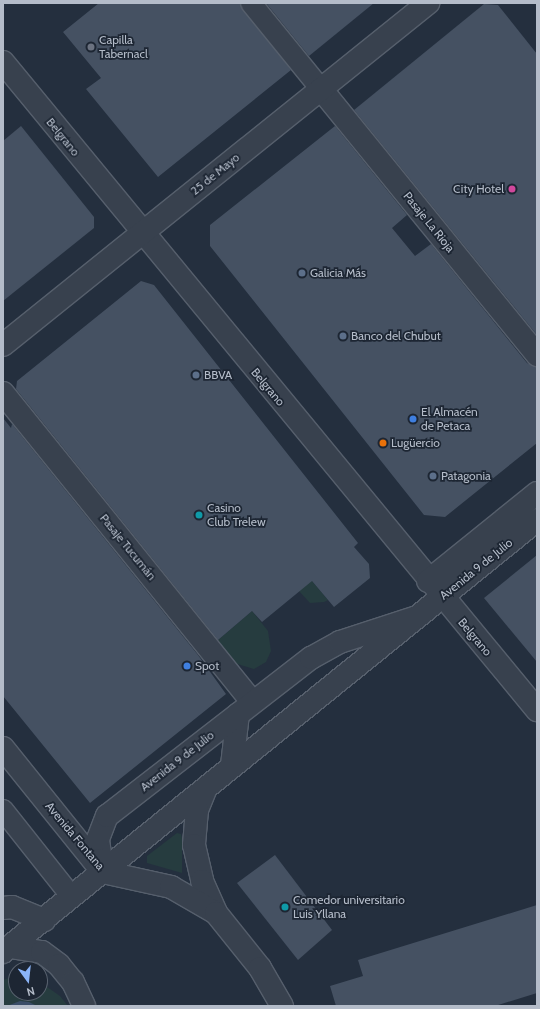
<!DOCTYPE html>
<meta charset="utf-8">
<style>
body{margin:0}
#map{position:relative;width:540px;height:1009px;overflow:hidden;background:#242f3e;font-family:Cabin,sans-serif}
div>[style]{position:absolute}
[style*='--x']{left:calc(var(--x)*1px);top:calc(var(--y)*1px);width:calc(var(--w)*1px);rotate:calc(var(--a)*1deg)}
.green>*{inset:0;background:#263c3f}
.water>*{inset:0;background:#394c67}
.building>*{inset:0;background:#455162}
.roads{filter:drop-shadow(1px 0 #565f6c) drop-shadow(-1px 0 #565f6c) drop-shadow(0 1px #565f6c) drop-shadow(0 -1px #565f6c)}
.pedestrian>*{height:20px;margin:-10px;padding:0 10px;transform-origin:10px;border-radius:10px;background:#38414e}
.minor>*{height:22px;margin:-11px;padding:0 11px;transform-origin:11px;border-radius:11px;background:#38414e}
.tertiary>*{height:22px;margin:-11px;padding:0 11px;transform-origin:11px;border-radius:11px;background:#38414e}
.dots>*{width:11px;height:11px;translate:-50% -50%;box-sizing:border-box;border:2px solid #1d2633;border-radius:50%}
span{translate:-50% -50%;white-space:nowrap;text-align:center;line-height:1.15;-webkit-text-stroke:3.5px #1d2633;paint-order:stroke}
.poi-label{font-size:12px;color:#b4bcc9}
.left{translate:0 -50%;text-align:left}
.right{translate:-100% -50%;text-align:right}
.street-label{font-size:12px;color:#b4bcc9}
.frame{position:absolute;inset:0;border:4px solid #b4bcc9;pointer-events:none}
.north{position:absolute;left:8px;top:961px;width:40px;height:40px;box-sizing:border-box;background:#1d2633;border:1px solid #59626f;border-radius:50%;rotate:165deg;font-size:11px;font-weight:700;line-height:16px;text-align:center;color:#b4bcc9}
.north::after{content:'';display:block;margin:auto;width:14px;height:18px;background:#8ab4f8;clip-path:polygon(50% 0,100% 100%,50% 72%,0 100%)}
</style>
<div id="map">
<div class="green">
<div style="clip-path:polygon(301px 568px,328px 600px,324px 602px,310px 603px,299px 591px)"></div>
<div style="clip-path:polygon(252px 611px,268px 631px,271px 651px,266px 662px,254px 669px,234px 663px,218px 640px)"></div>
<div style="clip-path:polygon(177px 833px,181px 834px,182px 839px,182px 873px,147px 863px,147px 856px)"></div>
<div style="clip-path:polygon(9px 978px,16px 978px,16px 993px,40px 993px,40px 982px,60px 996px,68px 1006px,3px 1006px,3px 980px)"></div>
</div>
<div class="water">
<div style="clip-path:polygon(20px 1001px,29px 1002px,37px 1006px,7px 1006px)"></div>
</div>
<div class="building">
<div style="clip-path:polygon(99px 3px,240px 3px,291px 70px,158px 177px,86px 89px,101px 78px,63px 32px)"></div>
<div style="clip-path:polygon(266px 3px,374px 3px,309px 56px)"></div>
<div style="clip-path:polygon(484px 4px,498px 5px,537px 54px,537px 335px,354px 110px)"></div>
<div style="clip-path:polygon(21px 126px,94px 217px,94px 228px,3px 301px,3px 141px)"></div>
<div style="clip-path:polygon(335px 126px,407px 215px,392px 228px,415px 256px,431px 244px,527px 363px,537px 367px,537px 443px,445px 517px,424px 515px,210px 246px,210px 225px)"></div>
<div style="clip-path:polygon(141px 281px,154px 285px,358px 543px,354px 547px,369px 564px,370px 578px,334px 607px,312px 581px,262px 622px,252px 611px,218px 640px,16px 389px,17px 381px)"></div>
<div style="clip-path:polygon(3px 418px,11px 428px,12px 424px,198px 655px,226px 694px,90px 803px,3px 696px)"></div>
<div style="clip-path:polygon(537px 555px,537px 662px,484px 598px)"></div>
<div style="clip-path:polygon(275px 855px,332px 930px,298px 960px,237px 883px)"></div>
<div style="clip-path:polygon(537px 905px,537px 993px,495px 1006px,336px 1006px,330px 986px,363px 976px,358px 960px)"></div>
</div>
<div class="roads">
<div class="pedestrian">
<div style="--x:251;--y:3;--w:111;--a:50.9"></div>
<div style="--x:3;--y:810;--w:111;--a:51.6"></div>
</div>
<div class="minor">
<div style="--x:3;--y:62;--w:840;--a:50.51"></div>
<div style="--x:321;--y:89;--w:343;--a:50.9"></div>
<div style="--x:3;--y:393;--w:397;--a:51.1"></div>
<div style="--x:3;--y:748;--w:158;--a:51.2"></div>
<div style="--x:232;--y:765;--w:51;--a:-83.3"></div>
<div style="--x:103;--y:872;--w:33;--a:-99"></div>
<div style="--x:98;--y:839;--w:25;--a:-69"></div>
<div style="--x:107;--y:816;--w:258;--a:-37.8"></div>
<div style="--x:311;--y:658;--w:33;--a:-29"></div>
<div style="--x:340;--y:642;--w:78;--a:-18"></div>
<div style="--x:3;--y:908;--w:9;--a:-6"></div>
<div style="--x:12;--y:907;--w:35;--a:22"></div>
</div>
<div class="tertiary">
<div style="--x:3;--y:345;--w:546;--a:-38.82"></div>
<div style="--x:428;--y:581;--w:140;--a:-38.9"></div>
<div style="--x:206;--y:788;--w:24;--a:112"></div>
<div style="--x:197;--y:810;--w:35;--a:95"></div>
<div style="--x:194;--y:845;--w:37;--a:77"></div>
<div style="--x:202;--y:881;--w:34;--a:66"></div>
<div style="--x:103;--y:872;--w:70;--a:12.4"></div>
<div style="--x:171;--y:887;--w:52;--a:30"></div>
<div style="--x:216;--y:913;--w:70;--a:51.3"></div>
<div style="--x:260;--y:968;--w:44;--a:59.9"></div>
<div style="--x:10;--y:947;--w:32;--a:9"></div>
<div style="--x:42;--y:952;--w:21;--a:37"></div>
<div style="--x:59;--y:965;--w:22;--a:51"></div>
<div style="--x:73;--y:982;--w:26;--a:65"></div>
<div style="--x:3;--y:952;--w:687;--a:-38.97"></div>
</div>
</div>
<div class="dots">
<div style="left:91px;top:47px;background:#6b7280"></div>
<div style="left:512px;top:189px;background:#d1479c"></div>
<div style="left:302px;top:273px;background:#5c6f8a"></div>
<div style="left:343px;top:336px;background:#5c6f8a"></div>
<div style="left:196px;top:375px;background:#5c6f8a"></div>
<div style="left:413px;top:419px;background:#3f7fe0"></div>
<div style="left:383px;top:443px;background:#e8710a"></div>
<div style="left:433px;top:476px;background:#5c6f8a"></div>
<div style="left:199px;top:515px;background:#0f9aa8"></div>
<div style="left:187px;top:666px;background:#3f7fe0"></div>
<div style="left:285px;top:907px;background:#0f9aa8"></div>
</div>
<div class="poi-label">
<span class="left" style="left:99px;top:47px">Capilla<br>Tabernacl</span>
<span class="right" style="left:504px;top:189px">City Hotel</span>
<span class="left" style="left:310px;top:273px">Galicia Más</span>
<span class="left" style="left:351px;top:336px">Banco del Chubut</span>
<span class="left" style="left:204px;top:375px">BBVA</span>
<span class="left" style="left:421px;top:419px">El Almacén<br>de Petaca</span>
<span class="left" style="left:391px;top:443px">Lugüercio</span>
<span class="left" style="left:441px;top:476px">Patagonia</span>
<span class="left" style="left:207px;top:515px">Casino<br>Club Trelew</span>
<span class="left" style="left:195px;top:666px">Spot</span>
<span class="left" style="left:293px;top:907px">Comedor universitario<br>Luis Yllana</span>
</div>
<div class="street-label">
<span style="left:63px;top:137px;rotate:51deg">Belgrano</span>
<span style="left:215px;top:174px;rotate:-39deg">25 de Mayo</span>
<span style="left:429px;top:222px;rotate:51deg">Pasaje La Rioja</span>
<span style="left:268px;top:387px;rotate:50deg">Belgrano</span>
<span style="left:128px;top:547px;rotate:51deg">Pasaje Tucumán</span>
<span style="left:476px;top:569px;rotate:-39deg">Avenida 9 de Julio</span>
<span style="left:475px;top:637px;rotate:50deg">Belgrano</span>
<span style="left:177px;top:761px;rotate:-38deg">Avenida 9 de Julio</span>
<span style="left:75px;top:836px;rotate:50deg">Avenida Fontana</span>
</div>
<div class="frame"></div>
<div class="north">N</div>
</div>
